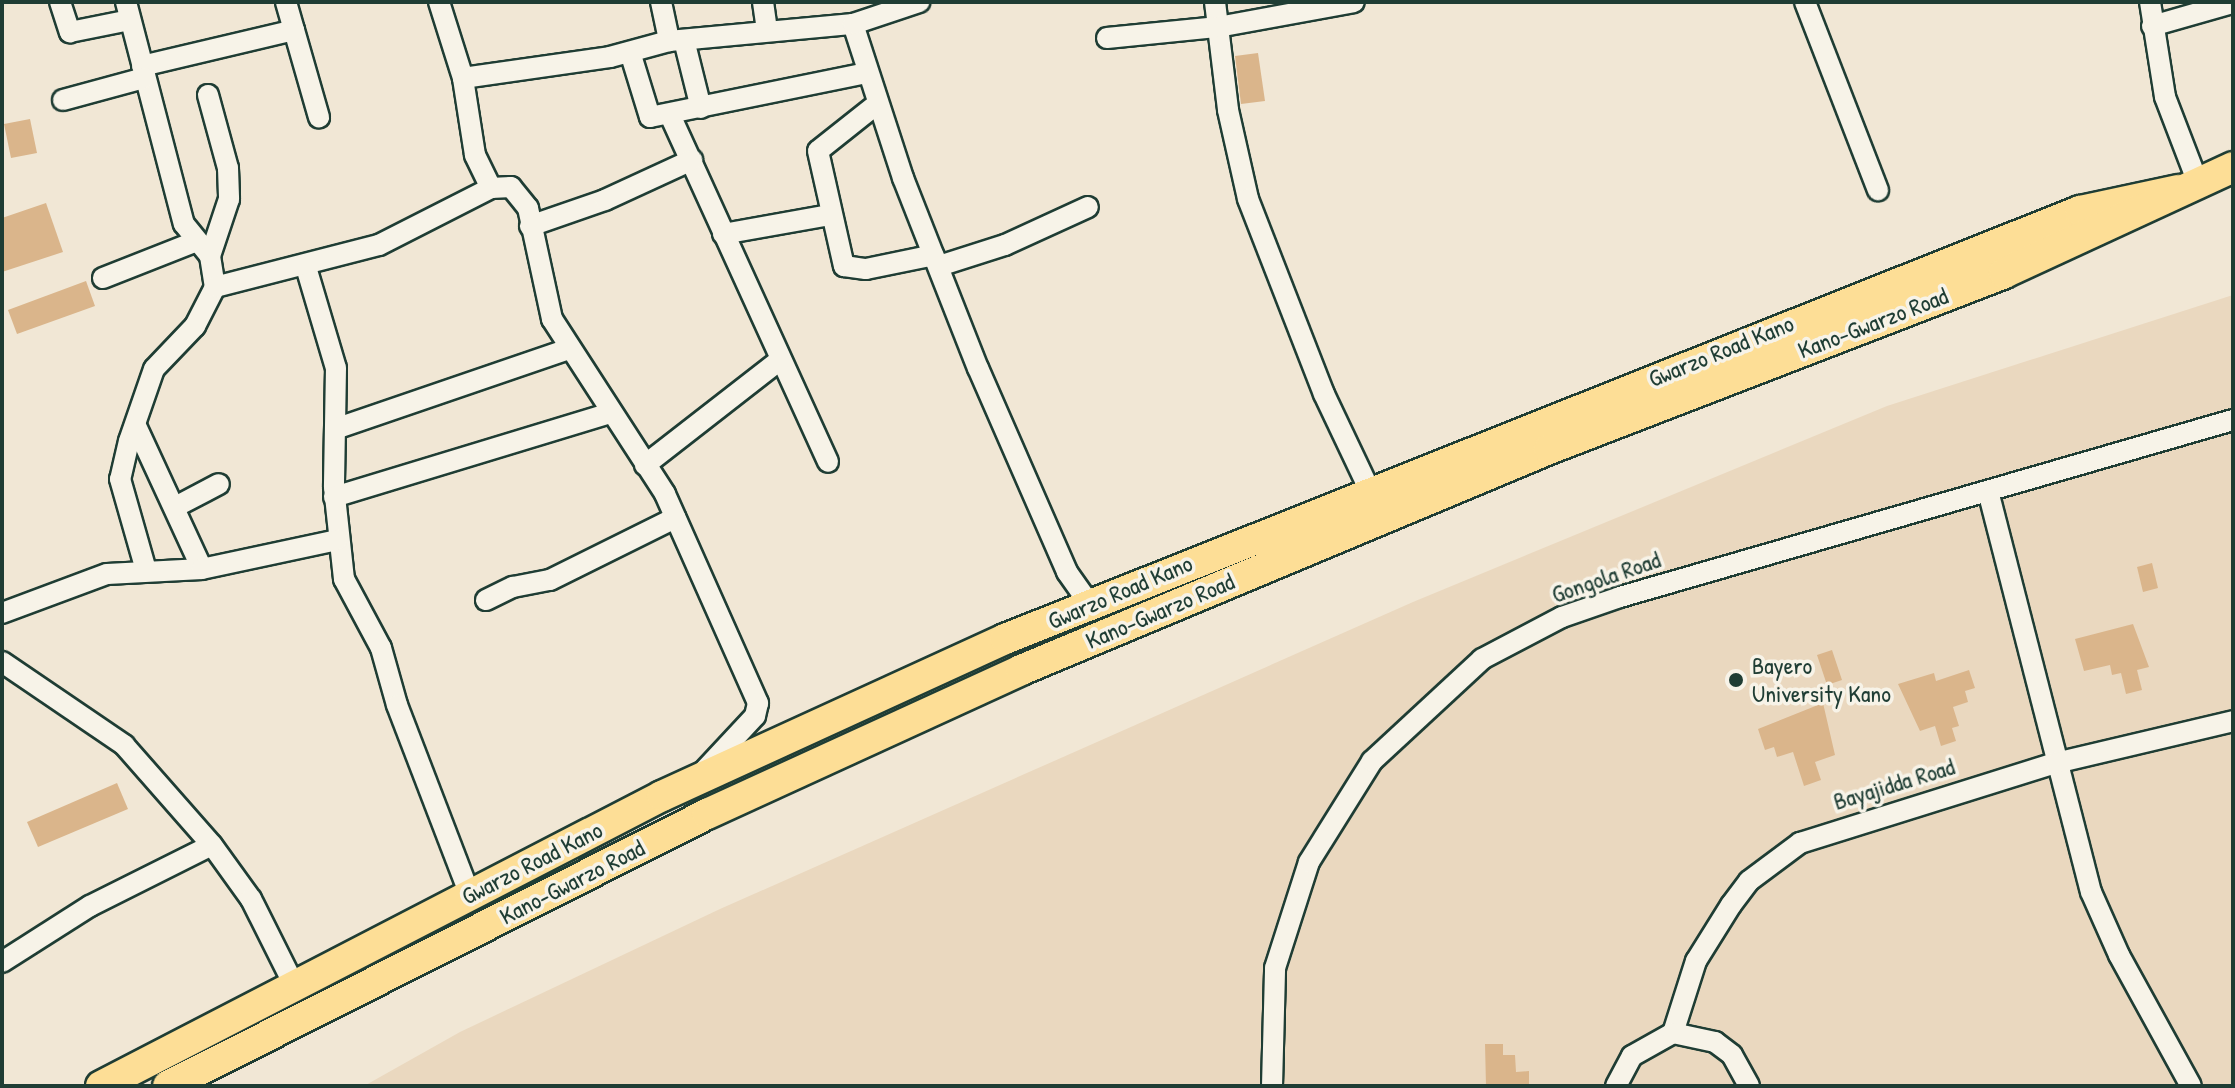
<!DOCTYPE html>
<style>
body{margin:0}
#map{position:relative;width:2235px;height:1088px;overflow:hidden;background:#f1e7d5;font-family:"Patrick Hand",sans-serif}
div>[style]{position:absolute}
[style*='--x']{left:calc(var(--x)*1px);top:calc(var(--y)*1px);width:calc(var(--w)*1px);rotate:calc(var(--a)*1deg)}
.built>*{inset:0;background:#ead8bf}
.building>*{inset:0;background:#dab58b}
.roads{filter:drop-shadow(2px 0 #1f3d34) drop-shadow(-2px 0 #1f3d34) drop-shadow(0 2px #1f3d34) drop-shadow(0 -2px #1f3d34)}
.street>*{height:20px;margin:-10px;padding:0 10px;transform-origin:10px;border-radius:10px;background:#f7f3e8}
.primary>*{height:30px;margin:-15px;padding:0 15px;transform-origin:15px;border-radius:15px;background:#fdde96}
.dots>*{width:22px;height:22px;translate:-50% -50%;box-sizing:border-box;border:4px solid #f7f3e8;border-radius:50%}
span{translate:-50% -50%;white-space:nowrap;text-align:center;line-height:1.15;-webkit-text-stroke:7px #f7f3e8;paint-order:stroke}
.street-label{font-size:24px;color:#1f3d34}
.poi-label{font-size:24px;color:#1f3d34}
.left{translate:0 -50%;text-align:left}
.frame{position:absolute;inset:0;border:4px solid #1f3d34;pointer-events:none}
</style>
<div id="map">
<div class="built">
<div style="clip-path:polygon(2233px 295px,2233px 1086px,364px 1086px,460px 1032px,720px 909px,1413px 602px,1887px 406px)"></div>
</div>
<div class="building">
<div style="clip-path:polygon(1258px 53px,1265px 101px,1241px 104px,1235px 56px)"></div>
<div style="clip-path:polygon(30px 119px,37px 153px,11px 158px,4px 124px)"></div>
<div style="clip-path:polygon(46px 203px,63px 252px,2px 272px,2px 218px)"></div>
<div style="clip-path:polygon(86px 281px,95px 306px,17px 334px,8px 310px)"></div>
<div style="clip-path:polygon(2152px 563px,2158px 588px,2143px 592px,2137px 567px)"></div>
<div style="clip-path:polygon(2133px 624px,2149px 667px,2137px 670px,2142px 690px,2126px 694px,2121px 673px,2112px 675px,2110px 665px,2084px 671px,2075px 639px)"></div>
<div style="clip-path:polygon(1832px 650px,1842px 680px,1827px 685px,1817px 655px)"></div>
<div style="clip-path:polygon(1969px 670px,1975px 688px,1965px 691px,1968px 702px,1953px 707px,1959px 726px,1952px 728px,1956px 741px,1941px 746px,1935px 726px,1920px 731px,1898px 684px,1934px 673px,1936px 681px)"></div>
<div style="clip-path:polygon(1823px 703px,1835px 755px,1815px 762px,1821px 780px,1804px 786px,1793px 752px,1777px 757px,1774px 747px,1765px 750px,1758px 729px)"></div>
<div style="clip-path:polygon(117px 783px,128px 809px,38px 847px,27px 822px)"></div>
<div style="clip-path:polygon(1485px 1044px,1503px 1044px,1503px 1055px,1515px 1055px,1516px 1072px,1529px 1071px,1529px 1086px,1486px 1086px)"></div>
</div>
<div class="roads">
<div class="street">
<div style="--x:60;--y:2;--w:32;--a:72"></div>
<div style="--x:70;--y:32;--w:61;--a:-11.3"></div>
<div style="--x:126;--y:2;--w:229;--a:75.4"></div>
<div style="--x:184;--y:224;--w:41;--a:50.9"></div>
<div style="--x:210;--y:256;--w:31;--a:81"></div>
<div style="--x:215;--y:287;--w:44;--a:117.1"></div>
<div style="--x:195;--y:326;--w:59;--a:133.6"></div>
<div style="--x:154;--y:369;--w:76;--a:109.1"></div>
<div style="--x:129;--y:441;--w:39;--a:103"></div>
<div style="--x:120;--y:479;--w:95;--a:74.1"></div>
<div style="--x:661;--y:2;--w:40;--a:78"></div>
<div style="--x:763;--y:2;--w:29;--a:82"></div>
<div style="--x:1215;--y:2;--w:109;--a:83.1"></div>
<div style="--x:1228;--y:110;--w:91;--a:77.3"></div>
<div style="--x:1248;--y:199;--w:209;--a:68.7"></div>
<div style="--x:1324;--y:394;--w:107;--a:64.6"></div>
<div style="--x:1805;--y:2;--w:202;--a:68.8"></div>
<div style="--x:2150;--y:2;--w:96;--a:81"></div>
<div style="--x:2165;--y:97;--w:92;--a:69"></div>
<div style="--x:853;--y:24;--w:162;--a:72"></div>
<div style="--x:903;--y:178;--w:204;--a:68.5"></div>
<div style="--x:978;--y:368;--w:223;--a:66.4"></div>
<div style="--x:1067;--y:572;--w:42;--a:54.8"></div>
<div style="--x:2152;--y:26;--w:84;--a:-15.9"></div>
<div style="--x:294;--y:30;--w:91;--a:74"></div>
<div style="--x:1107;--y:38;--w:112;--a:-5.7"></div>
<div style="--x:1218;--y:27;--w:138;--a:-10.4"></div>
<div style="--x:684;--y:40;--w:70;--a:76"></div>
<div style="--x:630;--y:52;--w:68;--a:72.9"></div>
<div style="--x:650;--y:117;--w:221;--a:-11.5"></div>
<div style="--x:142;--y:66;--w:156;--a:-13.3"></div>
<div style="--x:294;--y:30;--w:29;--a:-106"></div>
<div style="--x:463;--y:78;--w:148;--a:-8.1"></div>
<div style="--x:610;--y:57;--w:61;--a:-15.2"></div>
<div style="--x:669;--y:41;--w:185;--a:-5.3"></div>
<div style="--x:853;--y:24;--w:70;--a:-18.4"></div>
<div style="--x:208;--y:95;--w:76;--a:74.7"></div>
<div style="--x:228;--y:168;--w:31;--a:88"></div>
<div style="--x:229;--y:199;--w:60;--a:108.4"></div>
<div style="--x:63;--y:100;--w:84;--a:-15.2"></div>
<div style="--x:877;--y:104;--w:75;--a:141.5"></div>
<div style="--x:818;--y:151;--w:118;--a:77.3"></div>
<div style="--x:844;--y:266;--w:22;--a:8"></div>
<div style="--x:866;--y:269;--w:69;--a:-11.6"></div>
<div style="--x:670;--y:115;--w:381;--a:65.5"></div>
<div style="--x:491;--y:188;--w:20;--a:-3"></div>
<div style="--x:511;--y:187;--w:27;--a:51"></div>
<div style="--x:528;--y:208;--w:114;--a:77.8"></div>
<div style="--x:552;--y:319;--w:208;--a:57.1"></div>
<div style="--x:665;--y:494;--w:229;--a:66"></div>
<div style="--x:758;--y:703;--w:13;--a:103"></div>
<div style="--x:755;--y:716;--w:76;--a:132.9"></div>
<div style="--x:530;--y:226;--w:79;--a:-19.1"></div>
<div style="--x:605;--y:200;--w:96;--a:-24.7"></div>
<div style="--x:723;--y:234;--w:109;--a:-10.1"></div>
<div style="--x:939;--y:266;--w:69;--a:-17.7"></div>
<div style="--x:1005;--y:245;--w:91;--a:-24.6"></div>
<div style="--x:306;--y:267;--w:105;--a:73.5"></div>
<div style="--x:336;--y:368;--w:119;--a:91"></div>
<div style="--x:334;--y:487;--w:93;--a:83.8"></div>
<div style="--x:344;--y:579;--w:78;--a:61.8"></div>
<div style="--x:381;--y:648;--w:59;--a:74.3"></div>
<div style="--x:397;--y:705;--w:204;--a:69"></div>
<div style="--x:103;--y:278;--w:101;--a:-21.5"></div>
<div style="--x:215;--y:287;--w:169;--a:-14.4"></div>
<div style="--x:379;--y:245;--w:126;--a:-27"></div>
<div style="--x:491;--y:188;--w:37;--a:-116"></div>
<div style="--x:475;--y:155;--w:78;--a:-98.9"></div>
<div style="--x:463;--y:78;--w:80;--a:-107.5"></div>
<div style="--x:136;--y:426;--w:157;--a:65.2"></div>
<div style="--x:335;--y:429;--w:247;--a:-18.9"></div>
<div style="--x:645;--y:465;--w:172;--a:-37.9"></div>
<div style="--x:1988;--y:491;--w:414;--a:75.6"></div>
<div style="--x:2091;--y:892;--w:69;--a:66"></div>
<div style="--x:2119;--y:955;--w:149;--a:61.2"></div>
<div style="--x:334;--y:497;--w:288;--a:-16.9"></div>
<div style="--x:177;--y:506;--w:47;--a:-27.6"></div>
<div style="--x:486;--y:600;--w:30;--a:-26"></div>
<div style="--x:513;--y:587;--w:38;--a:-11"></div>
<div style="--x:550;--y:580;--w:140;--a:-26.4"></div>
<div style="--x:2;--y:613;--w:112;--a:-20.4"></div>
<div style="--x:107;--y:574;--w:95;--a:-3"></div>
<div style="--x:202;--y:569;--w:138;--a:-12.1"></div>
<div style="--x:2;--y:662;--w:148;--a:34.2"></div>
<div style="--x:124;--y:745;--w:133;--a:48.7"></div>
<div style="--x:212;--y:845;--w:67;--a:54.2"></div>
<div style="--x:251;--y:899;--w:96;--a:63.4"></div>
<div style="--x:2;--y:962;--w:104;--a:-32.5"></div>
<div style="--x:90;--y:906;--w:136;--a:-26.6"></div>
<div style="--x:1673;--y:1033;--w:76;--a:-72.3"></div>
<div style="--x:1696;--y:961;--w:66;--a:-58"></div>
<div style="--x:1731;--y:905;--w:30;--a:-53"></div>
<div style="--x:1749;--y:881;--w:64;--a:-36.7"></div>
<div style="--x:1800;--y:843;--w:268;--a:-17.4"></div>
<div style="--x:2056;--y:763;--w:182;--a:-13.3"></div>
<div style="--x:1272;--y:1086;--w:118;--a:-88.5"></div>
<div style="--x:1275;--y:968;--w:111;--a:-72.2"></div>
<div style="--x:1309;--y:862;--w:119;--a:-58"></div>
<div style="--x:1372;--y:761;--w:150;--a:-42.8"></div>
<div style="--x:1482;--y:659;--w:90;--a:-27.7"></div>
<div style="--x:1562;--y:617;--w:61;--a:-19"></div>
<div style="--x:1620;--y:597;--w:638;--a:-16.11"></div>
<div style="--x:1616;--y:1086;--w:34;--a:-62"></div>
<div style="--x:1632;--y:1056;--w:47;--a:-29.3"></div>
<div style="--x:1673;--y:1033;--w:43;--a:12.1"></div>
<div style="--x:1715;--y:1042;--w:21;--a:37"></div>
<div style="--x:1732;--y:1055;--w:35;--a:61"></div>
</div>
<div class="primary">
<div style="--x:101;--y:1086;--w:632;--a:-27.34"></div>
<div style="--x:662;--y:796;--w:377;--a:-24.6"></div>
<div style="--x:1005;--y:639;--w:1157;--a:-21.71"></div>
<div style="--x:2080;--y:211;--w:100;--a:-12.1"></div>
<div style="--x:168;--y:1086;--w:604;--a:-26.78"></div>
<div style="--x:707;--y:814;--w:345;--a:-24.6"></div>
<div style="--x:1021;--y:670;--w:572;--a:-22.71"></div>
<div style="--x:1549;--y:449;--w:488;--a:-21.1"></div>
<div style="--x:2004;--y:273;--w:252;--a:-24.8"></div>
</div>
</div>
<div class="dots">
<div style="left:1736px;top:680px;background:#1f3d34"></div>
</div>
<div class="street-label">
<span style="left:1873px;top:323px;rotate:-21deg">Kano-Gwarzo Road</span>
<span style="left:1721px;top:351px;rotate:-22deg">Gwarzo Road Kano</span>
<span style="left:1606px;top:577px;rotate:-19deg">Gongola Road</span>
<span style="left:1120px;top:592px;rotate:-23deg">Gwarzo Road Kano</span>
<span style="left:1160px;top:611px;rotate:-23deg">Kano-Gwarzo Road</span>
<span style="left:1894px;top:784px;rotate:-17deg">Bayajidda Road</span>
<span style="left:532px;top:863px;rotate:-27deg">Gwarzo Road Kano</span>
<span style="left:572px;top:882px;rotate:-27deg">Kano-Gwarzo Road</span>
</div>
<div class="poi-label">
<span class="left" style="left:1752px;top:680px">Bayero<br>University Kano</span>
</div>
<div class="frame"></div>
</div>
